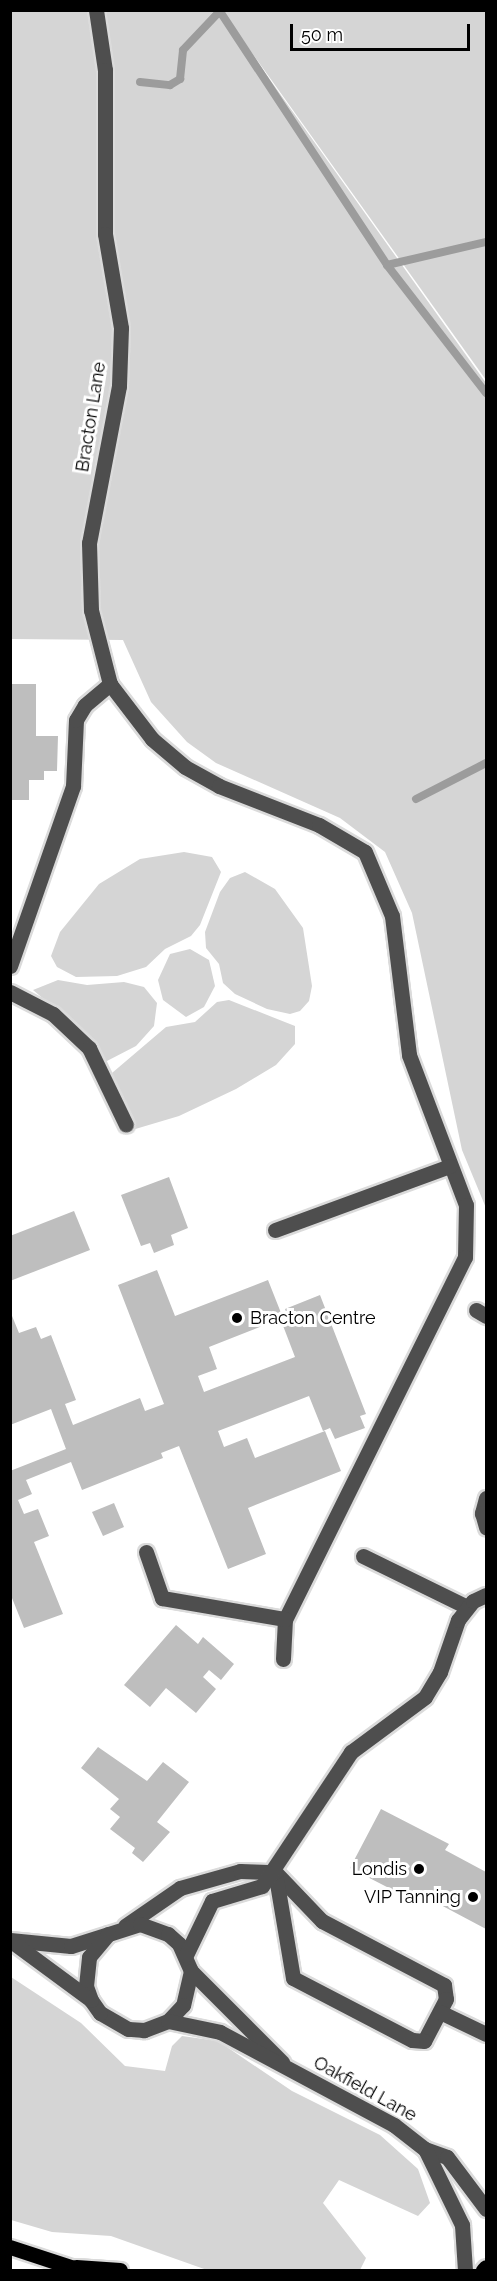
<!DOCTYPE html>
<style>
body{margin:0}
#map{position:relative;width:497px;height:2281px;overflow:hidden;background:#fff;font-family:Raleway,sans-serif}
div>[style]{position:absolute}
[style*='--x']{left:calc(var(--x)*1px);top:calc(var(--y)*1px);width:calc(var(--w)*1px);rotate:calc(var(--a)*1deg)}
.green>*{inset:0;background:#d5d5d5}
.stream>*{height:8px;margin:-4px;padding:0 4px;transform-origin:4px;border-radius:4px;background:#9c9c9c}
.building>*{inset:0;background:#bebebe}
.roads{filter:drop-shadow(2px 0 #dbdbdb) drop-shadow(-2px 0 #dbdbdb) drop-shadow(0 2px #dbdbdb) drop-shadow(0 -2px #dbdbdb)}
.minor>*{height:15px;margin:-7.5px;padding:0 7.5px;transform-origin:7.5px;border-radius:7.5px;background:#4e4e4e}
.major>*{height:15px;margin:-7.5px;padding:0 7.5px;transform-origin:7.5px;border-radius:7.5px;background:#000}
.dots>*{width:16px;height:16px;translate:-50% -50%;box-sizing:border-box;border:3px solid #fff;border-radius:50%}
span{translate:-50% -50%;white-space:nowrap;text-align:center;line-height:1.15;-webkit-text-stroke:6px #fff;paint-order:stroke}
.street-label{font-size:18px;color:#000}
.poi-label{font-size:18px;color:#000}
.left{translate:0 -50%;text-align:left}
.right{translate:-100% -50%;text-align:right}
.frame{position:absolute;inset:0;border:12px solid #000;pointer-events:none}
.scale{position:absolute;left:290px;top:24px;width:180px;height:27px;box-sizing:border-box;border:3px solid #000;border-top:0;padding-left:8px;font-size:18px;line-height:21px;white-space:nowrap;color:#000;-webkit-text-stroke:4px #fff;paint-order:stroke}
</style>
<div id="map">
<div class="green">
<div style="clip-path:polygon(11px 11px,221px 11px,486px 383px,486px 1208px,462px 1150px,412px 913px,385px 852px,340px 818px,216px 763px,187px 742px,151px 702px,123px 640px,11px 639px)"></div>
<div style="clip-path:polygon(222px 11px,486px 11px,486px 380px)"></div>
<div style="clip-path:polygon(184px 852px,212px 857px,221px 872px,200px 925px,191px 936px,165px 949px,146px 967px,117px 976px,76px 977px,57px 967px,51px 956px,60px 932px,99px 884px,140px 859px)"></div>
<div style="clip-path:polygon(245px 872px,275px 889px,303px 928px,312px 986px,309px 1001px,300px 1011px,290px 1014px,267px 1009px,235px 994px,223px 983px,219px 964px,206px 948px,205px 932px,220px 892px,230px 878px)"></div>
<div style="clip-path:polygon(190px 949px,209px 960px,215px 986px,204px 1007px,186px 1017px,163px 1000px,158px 980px,170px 954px)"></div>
<div style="clip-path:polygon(58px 980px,87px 985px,124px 982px,144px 987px,157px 1003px,154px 1026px,136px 1046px,105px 1062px,90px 1038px,33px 990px)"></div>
<div style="clip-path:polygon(229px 1000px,295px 1026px,295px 1044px,276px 1065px,236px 1089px,179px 1116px,132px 1130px,112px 1073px,166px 1027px,195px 1022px,217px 1002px)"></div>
<div style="clip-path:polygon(11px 1977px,81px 2023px,125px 2066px,165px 2071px,172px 2046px,182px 2036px,218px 2041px,292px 2091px,380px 2135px,418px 2169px,430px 2203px,418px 2216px,339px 2180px,323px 2203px,366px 2258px,360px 2270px,207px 2270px,111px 2236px,52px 2232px,11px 2220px)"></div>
</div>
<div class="stream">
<div style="--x:219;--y:10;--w:305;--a:56.6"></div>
<div style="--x:387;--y:265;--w:102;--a:-13.1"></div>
<div style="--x:140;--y:82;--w:30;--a:6"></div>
<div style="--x:170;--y:85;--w:12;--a:-31"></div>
<div style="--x:180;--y:79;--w:29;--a:-84"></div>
<div style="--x:183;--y:50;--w:54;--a:-46.5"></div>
<div style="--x:387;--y:265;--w:162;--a:52.3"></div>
<div style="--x:416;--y:799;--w:79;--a:-27.2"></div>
</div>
<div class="building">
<div style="clip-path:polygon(10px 684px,36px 684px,36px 736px,58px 736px,57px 771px,44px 771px,44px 780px,29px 780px,29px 800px,10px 800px)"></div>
<div style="clip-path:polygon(169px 1177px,188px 1228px,171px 1235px,174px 1245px,154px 1253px,150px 1243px,141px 1246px,121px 1195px)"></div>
<div style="clip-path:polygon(74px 1211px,90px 1250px,10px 1281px,10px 1236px)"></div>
<div style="clip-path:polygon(157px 1270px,175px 1316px,268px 1280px,283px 1318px,209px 1347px,217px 1369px,198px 1376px,204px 1392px,295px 1357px,282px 1323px,289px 1320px,285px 1309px,320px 1295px,366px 1414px,360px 1416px,365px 1428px,335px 1439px,330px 1428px,323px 1431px,309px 1396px,218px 1431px,224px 1447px,247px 1438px,255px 1458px,325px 1431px,341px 1471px,248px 1508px,266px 1554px,228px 1569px,179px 1446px,161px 1453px,163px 1458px,82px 1490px,71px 1462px,26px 1480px,32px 1494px,18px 1500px,24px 1514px,38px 1509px,49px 1536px,34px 1542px,63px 1614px,24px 1628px,10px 1593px,10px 1471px,66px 1449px,51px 1409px,10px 1425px,10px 1311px,19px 1333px,36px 1327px,41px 1339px,51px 1335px,76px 1400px,65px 1404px,73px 1425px,140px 1398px,145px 1411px,164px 1404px,118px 1285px)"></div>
<div style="clip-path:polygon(114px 1503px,124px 1527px,103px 1536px,92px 1512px)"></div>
<div style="clip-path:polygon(176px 1625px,198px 1644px,203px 1637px,234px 1664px,221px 1680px,209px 1670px,203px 1677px,216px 1689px,196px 1713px,166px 1688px,150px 1707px,124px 1685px)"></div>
<div style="clip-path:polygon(98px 1747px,147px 1781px,163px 1762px,189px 1782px,157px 1822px,170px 1832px,143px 1862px,132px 1853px,135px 1848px,110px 1829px,120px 1817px,110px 1809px,119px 1799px,81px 1768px)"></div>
<div style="clip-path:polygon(381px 1809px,449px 1844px,445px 1850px,486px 1872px,486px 1929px,422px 1895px,418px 1903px,350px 1868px)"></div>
</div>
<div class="roads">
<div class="minor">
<div style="--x:96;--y:10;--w:61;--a:81.5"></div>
<div style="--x:105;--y:70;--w:164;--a:90"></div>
<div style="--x:105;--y:234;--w:95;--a:80.3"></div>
<div style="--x:121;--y:328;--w:58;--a:92"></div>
<div style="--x:119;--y:386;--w:160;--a:100.8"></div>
<div style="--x:89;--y:543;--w:67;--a:88.3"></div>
<div style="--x:91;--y:610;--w:76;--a:75.6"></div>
<div style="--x:110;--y:684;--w:69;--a:52.6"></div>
<div style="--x:152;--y:739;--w:43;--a:40.3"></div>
<div style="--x:185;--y:767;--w:39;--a:29"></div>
<div style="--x:219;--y:786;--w:107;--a:21.3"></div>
<div style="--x:319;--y:825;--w:53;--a:30.4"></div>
<div style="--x:365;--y:852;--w:69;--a:67.1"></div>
<div style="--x:392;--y:916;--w:140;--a:83"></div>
<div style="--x:409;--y:1055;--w:160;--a:69.2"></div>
<div style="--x:466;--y:1205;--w:52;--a:91.1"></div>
<div style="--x:465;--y:1257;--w:404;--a:116.4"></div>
<div style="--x:285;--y:1619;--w:40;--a:92.9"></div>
<div style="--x:10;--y:966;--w:191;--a:-70.7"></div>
<div style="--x:73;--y:786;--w:66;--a:-87.4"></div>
<div style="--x:76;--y:720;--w:17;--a:-59"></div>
<div style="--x:85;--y:705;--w:33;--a:-40"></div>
<div style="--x:10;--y:992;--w:48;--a:27.1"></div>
<div style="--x:53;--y:1014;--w:50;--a:43.4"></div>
<div style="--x:89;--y:1048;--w:85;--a:64.3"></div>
<div style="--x:275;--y:1230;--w:186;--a:-20.1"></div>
<div style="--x:476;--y:1310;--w:12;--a:31"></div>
<div style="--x:486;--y:1498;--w:16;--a:105"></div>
<div style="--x:482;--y:1513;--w:15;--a:74"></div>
<div style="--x:146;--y:1552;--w:49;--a:70.8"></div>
<div style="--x:162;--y:1598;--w:125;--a:9.7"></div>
<div style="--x:363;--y:1556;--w:116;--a:26.1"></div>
<div style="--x:275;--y:1872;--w:68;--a:46.2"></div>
<div style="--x:322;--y:1921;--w:138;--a:27.7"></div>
<div style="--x:444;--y:1985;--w:14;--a:82"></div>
<div style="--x:446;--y:1999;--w:47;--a:117.6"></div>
<div style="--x:424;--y:2041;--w:12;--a:-175"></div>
<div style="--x:412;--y:2040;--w:134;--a:-152.5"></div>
<div style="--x:293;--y:1978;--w:108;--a:-99.6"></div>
<div style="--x:125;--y:1926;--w:67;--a:-34.6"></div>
<div style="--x:180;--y:1888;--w:62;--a:-15.8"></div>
<div style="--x:240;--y:1871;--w:35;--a:2"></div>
<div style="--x:10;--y:1940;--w:61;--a:5.6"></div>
<div style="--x:71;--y:1946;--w:72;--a:-17.7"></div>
<div style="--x:140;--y:1924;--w:30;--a:20"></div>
<div style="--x:168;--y:1934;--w:15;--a:42"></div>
<div style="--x:179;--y:1944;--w:30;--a:66"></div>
<div style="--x:191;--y:1971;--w:35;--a:103"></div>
<div style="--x:183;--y:2005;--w:22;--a:133"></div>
<div style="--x:168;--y:2021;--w:26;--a:159"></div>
<div style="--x:144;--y:2030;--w:16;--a:-176"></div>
<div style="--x:128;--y:2029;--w:32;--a:-150"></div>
<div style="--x:100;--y:2013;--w:16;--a:-125"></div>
<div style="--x:91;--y:2000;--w:15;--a:-110"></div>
<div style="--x:86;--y:1986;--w:29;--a:-84"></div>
<div style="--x:89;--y:1957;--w:30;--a:-50"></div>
<div style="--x:11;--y:1941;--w:99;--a:36.4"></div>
<div style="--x:186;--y:1955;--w:60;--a:-64.3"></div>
<div style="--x:212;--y:1901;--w:52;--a:-16.7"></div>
<div style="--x:262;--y:1886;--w:161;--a:-56.4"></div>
<div style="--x:351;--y:1752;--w:92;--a:-36.6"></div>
<div style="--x:425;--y:1697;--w:29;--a:-59"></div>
<div style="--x:440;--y:1672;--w:55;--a:-70.9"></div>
<div style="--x:458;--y:1620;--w:24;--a:-52"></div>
<div style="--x:473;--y:1601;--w:14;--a:-25"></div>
<div style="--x:191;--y:1971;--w:129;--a:45"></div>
<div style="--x:440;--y:2012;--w:51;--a:25.6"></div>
<div style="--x:168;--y:2021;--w:53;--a:11.9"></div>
<div style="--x:220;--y:2032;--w:197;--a:28.1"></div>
<div style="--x:394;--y:2125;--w:39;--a:38"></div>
<div style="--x:425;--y:2149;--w:23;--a:20"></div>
<div style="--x:447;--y:2157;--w:65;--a:53.1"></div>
<div style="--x:425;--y:2149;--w:85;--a:64"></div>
<div style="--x:462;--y:2225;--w:45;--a:86.2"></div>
</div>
<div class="major">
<div style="--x:10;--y:2247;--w:74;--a:18.2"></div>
<div style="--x:76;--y:2267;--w:44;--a:3.9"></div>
<div style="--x:483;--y:2270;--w:4;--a:-45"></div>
</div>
</div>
<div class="dots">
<div style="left:237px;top:1318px;background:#000"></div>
<div style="left:419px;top:1869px;background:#000"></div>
<div style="left:473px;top:1897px;background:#000"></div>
</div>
<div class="street-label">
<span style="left:91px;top:417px;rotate:-81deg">Bracton Lane</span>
<span style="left:365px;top:2089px;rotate:29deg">Oakfield Lane</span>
</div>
<div class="poi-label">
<span class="left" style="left:250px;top:1318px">Bracton Centre</span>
<span class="right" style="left:407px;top:1869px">Londis</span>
<span class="right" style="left:461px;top:1897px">VIP Tanning</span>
</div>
<div class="frame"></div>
<div class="scale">50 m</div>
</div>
